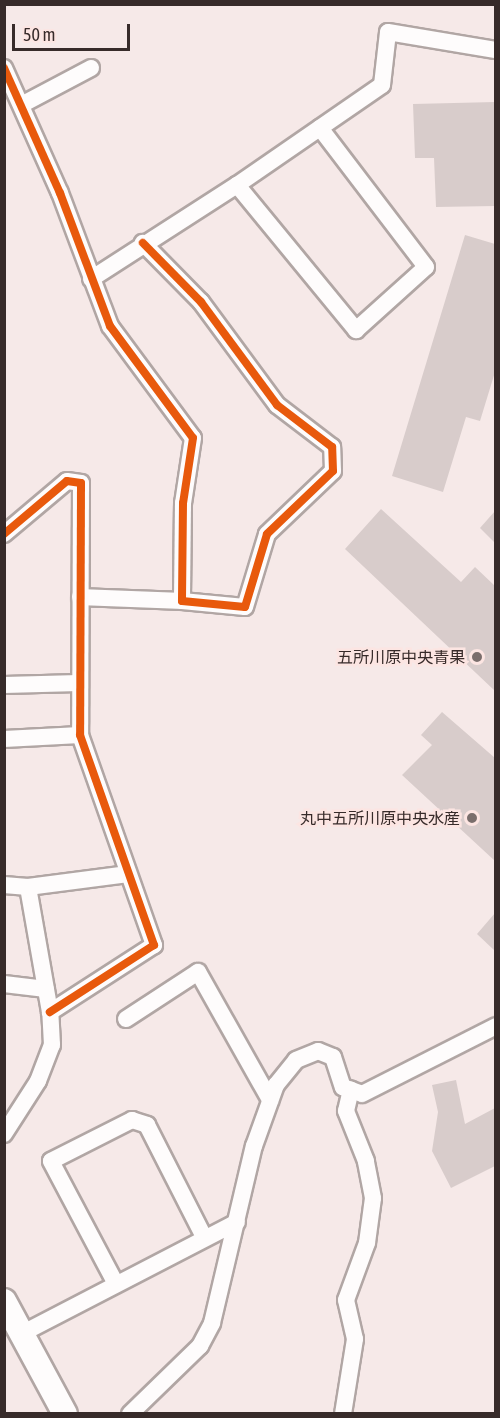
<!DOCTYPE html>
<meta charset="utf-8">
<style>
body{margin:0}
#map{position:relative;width:500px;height:1418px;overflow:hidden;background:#f6e9e8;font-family:"Asap Condensed","Noto Sans JP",sans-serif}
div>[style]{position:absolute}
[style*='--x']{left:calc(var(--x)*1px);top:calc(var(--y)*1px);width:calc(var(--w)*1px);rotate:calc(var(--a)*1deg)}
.building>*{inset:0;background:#d8cccb}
.roads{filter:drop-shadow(2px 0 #b1a6a4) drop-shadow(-2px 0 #b1a6a4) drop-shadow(0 2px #b1a6a4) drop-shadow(0 -2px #b1a6a4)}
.minor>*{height:16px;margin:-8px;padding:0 8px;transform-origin:8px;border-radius:8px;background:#fefcfc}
.secondary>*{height:24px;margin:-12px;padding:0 12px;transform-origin:12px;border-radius:12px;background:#fefcfc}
.cycleway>*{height:8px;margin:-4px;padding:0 4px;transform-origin:4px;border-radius:4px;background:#e8590c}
.dots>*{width:16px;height:16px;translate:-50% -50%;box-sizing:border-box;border:3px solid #fce5e2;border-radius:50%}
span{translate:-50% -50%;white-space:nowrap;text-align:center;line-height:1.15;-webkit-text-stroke:5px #fce5e2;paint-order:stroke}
.poi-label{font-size:16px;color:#372b2a}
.right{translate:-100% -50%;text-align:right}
.frame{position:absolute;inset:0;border:6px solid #372b2a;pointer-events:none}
.scale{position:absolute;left:12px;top:24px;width:118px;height:27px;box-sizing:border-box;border:3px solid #372b2a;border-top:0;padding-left:8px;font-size:18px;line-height:21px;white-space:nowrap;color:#372b2a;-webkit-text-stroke:4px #fce5e2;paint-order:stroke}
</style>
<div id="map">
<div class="building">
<div style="clip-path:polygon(495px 102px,495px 206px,436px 207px,434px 158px,415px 158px,413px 104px)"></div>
<div style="clip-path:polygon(465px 235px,495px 244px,495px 372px,480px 421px,466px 417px,443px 492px,392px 476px)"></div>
<div style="clip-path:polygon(381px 509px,461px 582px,475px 567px,495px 586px,495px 691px,345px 549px)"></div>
<div style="clip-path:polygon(495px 511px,495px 543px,480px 528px)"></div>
<div style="clip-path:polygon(442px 712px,495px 758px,495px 861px,402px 775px,432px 745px,421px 735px)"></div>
<div style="clip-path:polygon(495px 913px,495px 951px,477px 934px)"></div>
<div style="clip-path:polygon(456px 1080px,465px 1124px,495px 1108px,495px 1166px,451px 1188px,432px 1151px,438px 1112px,432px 1085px)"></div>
</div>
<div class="roads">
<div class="minor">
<div style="--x:4;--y:68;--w:137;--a:65.9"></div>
<div style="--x:60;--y:193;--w:142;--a:69.4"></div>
<div style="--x:110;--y:326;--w:139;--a:53.5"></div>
<div style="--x:193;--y:438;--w:66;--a:98.7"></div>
<div style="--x:183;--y:503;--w:98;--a:90.6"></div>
<div style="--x:182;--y:601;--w:63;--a:5.4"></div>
<div style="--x:245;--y:607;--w:76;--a:-73.2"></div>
<div style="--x:267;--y:534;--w:91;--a:-43.7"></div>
<div style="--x:333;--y:471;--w:24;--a:-92"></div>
<div style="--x:332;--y:447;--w:69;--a:-142.6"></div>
<div style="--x:277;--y:405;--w:128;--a:-126.4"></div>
<div style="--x:201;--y:302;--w:83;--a:-134.5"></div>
<div style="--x:23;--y:104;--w:77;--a:-27.9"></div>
<div style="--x:237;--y:185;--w:188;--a:50.6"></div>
<div style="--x:356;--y:330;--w:94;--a:-42"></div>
<div style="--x:426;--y:267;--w:175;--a:-127.3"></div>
<div style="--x:91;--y:279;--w:174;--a:-32.8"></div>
<div style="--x:237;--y:185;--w:176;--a:-34.6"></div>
<div style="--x:382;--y:85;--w:53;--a:-83.5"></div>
<div style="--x:388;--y:32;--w:109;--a:9.5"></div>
<div style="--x:4;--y:534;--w:82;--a:-40.1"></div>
<div style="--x:67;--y:481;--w:14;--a:8"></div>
<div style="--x:81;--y:483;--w:252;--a:90.2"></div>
<div style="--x:80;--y:735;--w:223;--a:70.6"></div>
<div style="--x:154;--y:945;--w:124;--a:147.2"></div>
<div style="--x:80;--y:597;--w:102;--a:2.2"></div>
<div style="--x:4;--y:685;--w:75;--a:-1.5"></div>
<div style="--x:4;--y:739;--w:76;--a:-3"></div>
<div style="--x:4;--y:885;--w:24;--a:5"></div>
<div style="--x:28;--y:887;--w:101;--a:-7.4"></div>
<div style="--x:4;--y:984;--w:42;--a:6.8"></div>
<div style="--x:126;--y:1019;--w:86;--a:-33.1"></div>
<div style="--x:198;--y:972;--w:147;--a:60.6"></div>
<div style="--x:4;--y:1134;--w:63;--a:-57.3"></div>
<div style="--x:38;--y:1081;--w:39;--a:-69"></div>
<div style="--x:52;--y:1045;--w:33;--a:-93"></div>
<div style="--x:50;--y:1012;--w:127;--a:-100"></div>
<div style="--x:116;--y:1284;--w:139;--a:-117.9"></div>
<div style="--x:51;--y:1161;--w:91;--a:-26.8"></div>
<div style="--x:132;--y:1120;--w:16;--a:18"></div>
<div style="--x:147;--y:1125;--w:126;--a:63"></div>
<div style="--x:23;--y:1333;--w:241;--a:-27.4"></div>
<div style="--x:130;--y:1414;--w:98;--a:-44.2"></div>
<div style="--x:200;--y:1346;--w:26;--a:-62"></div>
<div style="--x:212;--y:1323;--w:182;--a:-76.7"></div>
<div style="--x:254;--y:1146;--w:65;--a:-70.2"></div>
<div style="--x:276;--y:1085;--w:32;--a:-51"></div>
<div style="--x:296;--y:1060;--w:24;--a:-22"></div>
<div style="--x:318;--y:1051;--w:16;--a:22"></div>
<div style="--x:333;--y:1057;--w:32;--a:72"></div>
<div style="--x:343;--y:1087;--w:20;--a:20"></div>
<div style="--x:362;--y:1094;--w:150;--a:-26.9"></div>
<div style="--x:343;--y:1414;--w:76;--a:-80.9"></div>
<div style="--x:355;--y:1339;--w:40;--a:-103"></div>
<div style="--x:346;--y:1300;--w:61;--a:-69.8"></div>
<div style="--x:367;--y:1243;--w:45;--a:-82.4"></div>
<div style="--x:373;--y:1198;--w:38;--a:-101"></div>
<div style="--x:366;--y:1161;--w:54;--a:-111.8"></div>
<div style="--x:346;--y:1111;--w:22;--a:-77"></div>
</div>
<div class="secondary">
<div style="--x:4;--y:1301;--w:128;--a:61.6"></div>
</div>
</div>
<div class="cycleway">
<div style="--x:4;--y:68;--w:137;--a:65.9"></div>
<div style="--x:60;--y:193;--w:142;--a:69.4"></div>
<div style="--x:110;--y:326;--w:139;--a:53.5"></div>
<div style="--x:193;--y:438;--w:66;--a:98.7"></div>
<div style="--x:183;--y:503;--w:98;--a:90.6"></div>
<div style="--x:182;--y:601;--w:63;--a:5.4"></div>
<div style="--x:245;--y:607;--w:76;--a:-73.2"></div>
<div style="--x:267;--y:534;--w:91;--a:-43.7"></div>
<div style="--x:333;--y:471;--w:24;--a:-92"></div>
<div style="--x:332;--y:447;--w:69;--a:-142.6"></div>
<div style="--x:277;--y:405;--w:128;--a:-126.4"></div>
<div style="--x:201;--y:302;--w:83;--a:-134.5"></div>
<div style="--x:4;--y:534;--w:82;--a:-40.1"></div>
<div style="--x:67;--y:481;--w:14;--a:8"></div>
<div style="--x:81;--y:483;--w:252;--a:90.2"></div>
<div style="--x:80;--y:735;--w:223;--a:70.6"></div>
<div style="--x:154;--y:945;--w:124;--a:147.2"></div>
</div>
<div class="dots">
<div style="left:477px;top:657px;background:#7a6e6c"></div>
<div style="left:472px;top:818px;background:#7a6e6c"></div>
</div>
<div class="poi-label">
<span class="right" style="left:465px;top:657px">五所川原中央青果</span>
<span class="right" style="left:460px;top:818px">丸中五所川原中央水産</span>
</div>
<div class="frame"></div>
<div class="scale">50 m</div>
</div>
